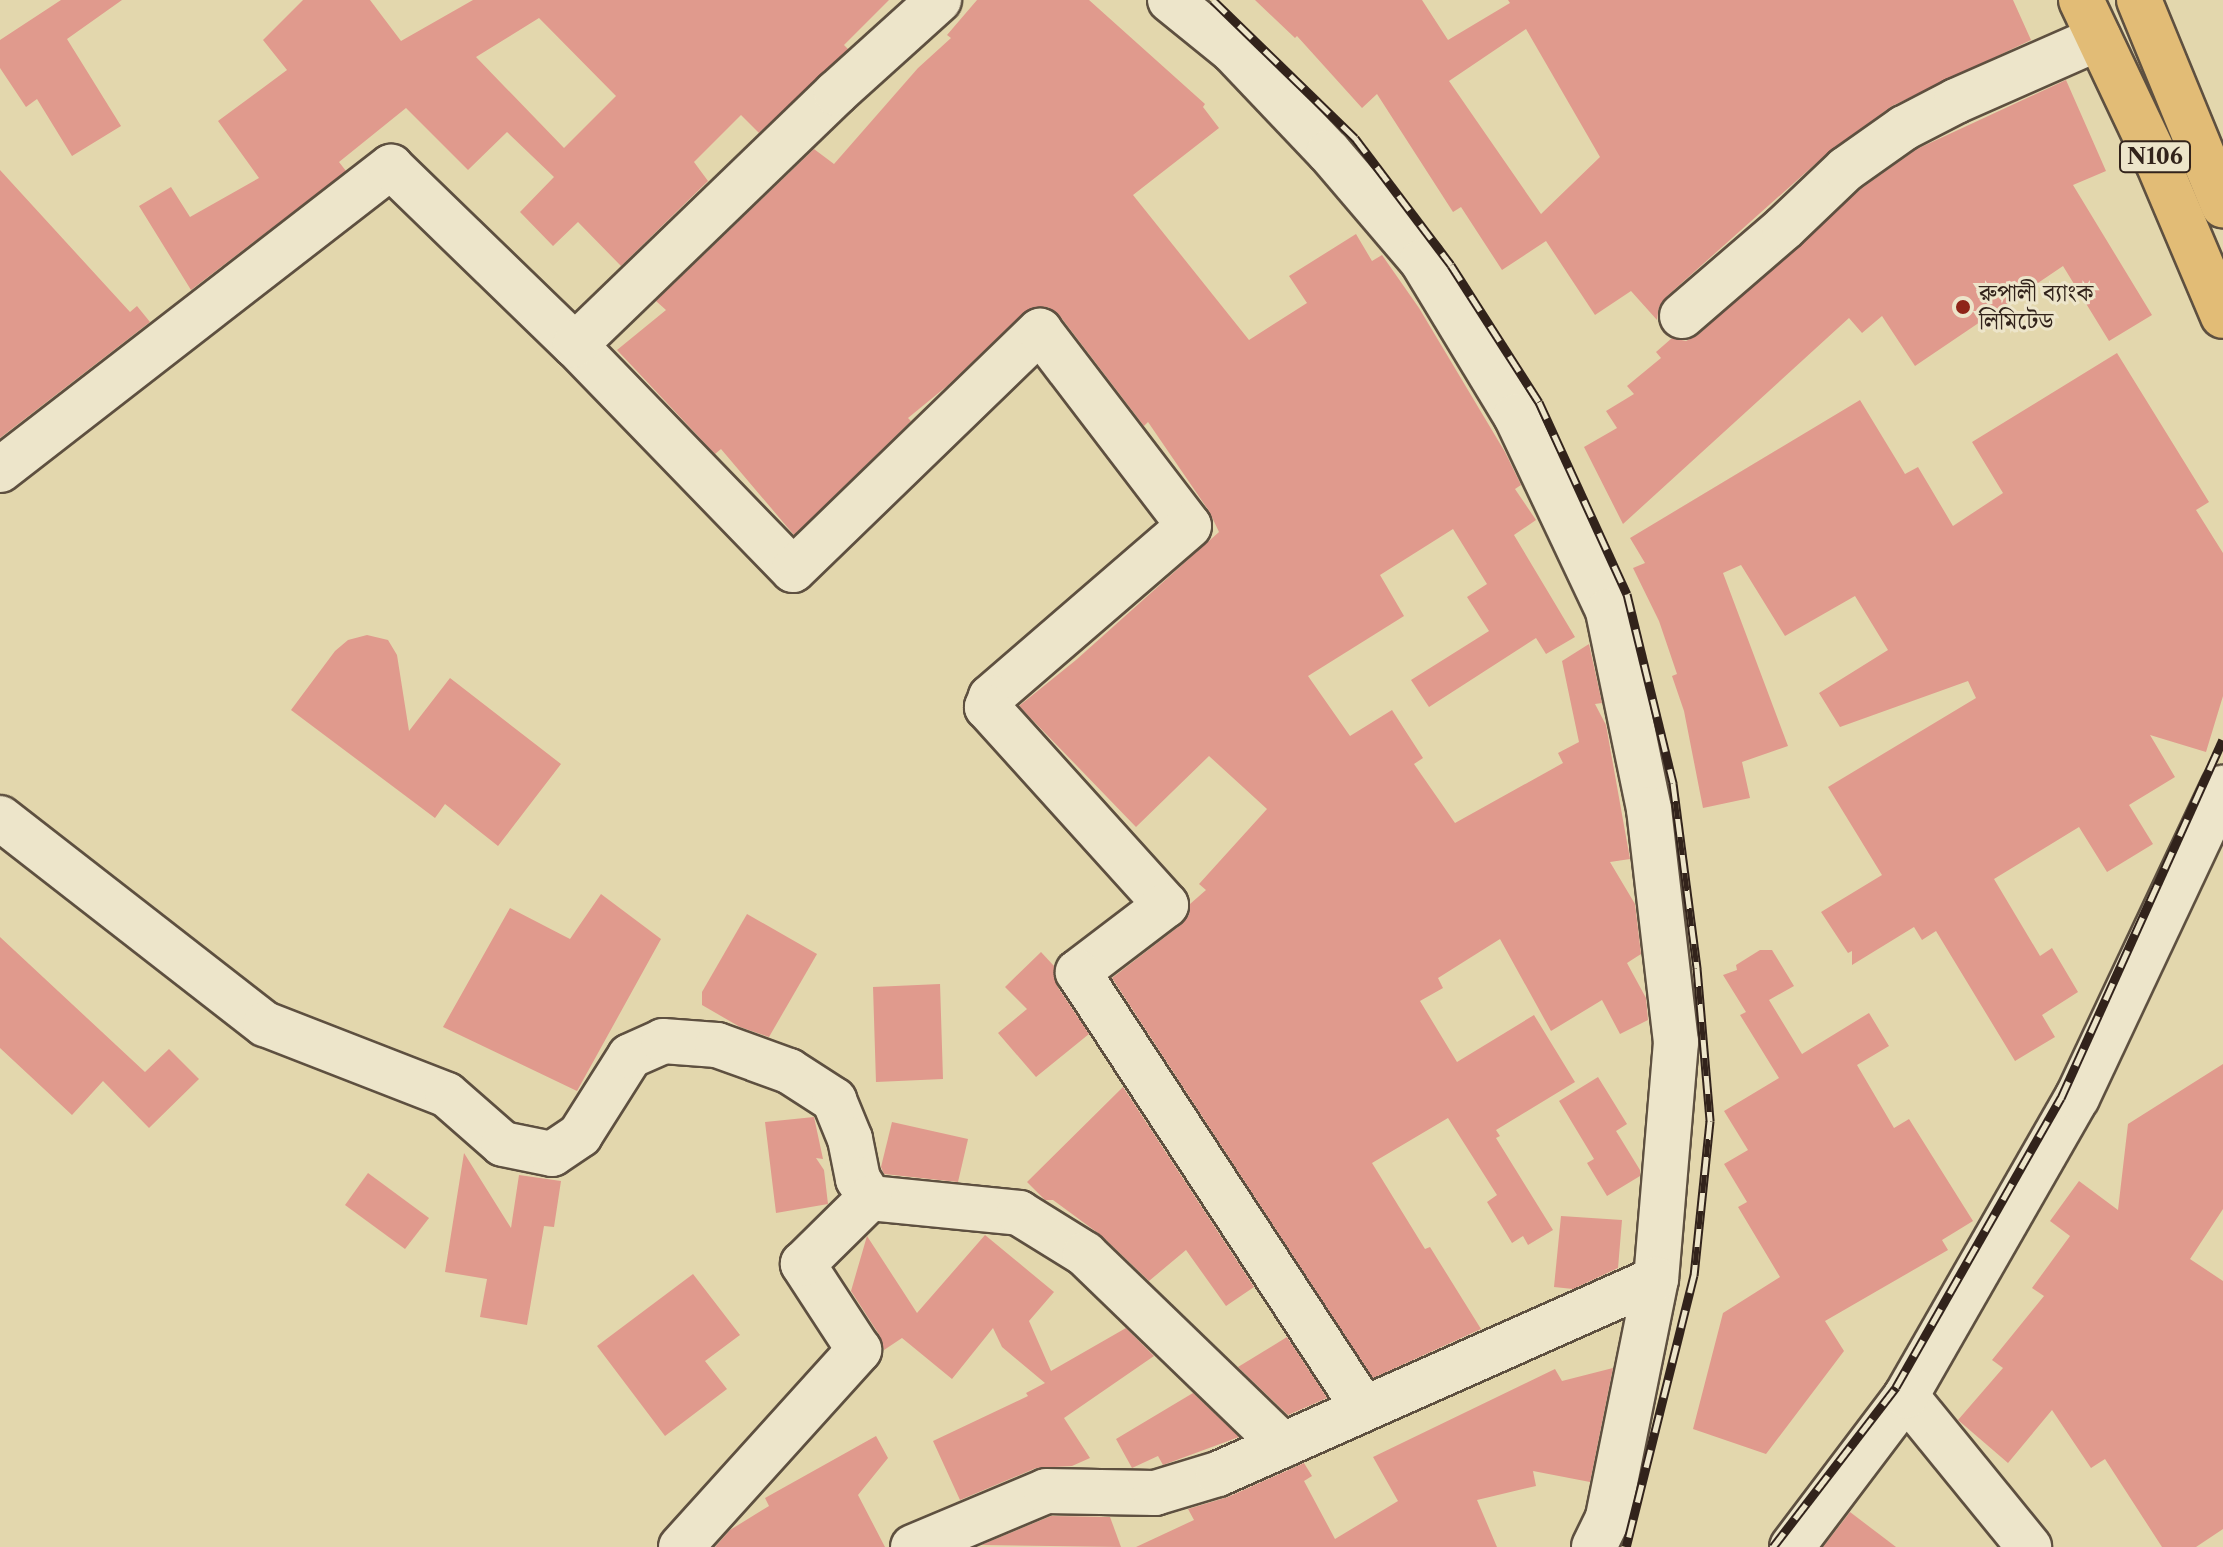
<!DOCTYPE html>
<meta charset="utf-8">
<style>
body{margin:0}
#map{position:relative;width:2223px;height:1547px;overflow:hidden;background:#e3d7ad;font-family:"Libre Caslon Text","Noto Serif Bengali",serif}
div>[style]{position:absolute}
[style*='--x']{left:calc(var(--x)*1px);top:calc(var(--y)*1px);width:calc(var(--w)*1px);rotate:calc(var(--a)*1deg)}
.building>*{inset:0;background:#e09a8d}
.roads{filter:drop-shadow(2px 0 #5e5040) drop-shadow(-2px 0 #5e5040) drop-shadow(0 2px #5e5040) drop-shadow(0 -2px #5e5040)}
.minor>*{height:44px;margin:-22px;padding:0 22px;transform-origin:22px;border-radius:22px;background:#ede5ca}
.highway>*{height:44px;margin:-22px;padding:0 22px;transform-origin:22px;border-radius:22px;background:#e2bc76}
.rail>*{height:9px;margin-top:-4.5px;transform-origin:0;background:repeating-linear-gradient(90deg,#ede5ca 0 18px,#32231b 0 36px);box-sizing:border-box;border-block:2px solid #32231b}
.dots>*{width:22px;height:22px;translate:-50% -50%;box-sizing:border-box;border:4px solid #ede5ca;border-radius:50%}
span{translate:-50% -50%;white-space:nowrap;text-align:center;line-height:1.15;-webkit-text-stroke:6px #ede5ca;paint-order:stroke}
.shield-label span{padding:2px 6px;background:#ede5ca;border:2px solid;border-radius:6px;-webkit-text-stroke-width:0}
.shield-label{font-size:22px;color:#32231b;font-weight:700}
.poi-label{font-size:24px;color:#32231b}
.left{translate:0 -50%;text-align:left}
</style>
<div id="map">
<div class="building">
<div style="clip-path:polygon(61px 0,122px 0,67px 39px,121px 126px,72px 156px,37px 99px,26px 107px,0 68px,0 40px)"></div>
<div style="clip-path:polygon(evenodd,303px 0,370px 0,401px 41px,473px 0,889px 0,844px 45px,848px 49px,759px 133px,741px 115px,694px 162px,708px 181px,621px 266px,578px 222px,553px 246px,520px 212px,554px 177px,507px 132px,468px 170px,406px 108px,339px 162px,346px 171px,191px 290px,139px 206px,171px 187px,190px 217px,259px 178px,218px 121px,287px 70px,263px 40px,303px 0,539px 18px,616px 96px,564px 148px,476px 57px,539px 18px)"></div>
<div style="clip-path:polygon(977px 0,1089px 0,1205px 104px,1203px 107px,1219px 128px,1133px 195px,1249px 340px,1307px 303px,1289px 276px,1356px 234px,1372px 261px,1382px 255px,1419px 308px,1505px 452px,1521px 485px,1515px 489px,1536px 520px,1514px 535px,1575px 637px,1546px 654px,1536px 638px,1429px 707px,1411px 680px,1489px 631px,1467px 597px,1487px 584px,1453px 529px,1380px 575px,1404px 616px,1308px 676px,1350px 736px,1392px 710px,1423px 758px,1414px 764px,1455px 823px,1563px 763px,1558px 753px,1579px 742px,1562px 661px,1589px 644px,1602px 703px,1595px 704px,1606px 725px,1630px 859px,1610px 862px,1635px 904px,1641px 954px,1627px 963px,1646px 998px,1648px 1020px,1620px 1034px,1602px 1000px,1551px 1031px,1500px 939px,1438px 978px,1443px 988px,1420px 1001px,1457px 1062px,1534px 1015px,1575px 1082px,1496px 1130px,1500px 1136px,1496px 1138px,1553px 1230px,1528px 1245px,1523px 1236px,1512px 1243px,1487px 1202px,1497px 1195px,1448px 1118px,1372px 1163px,1425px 1249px,1430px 1247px,1481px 1329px,1373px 1378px,1112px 978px,1182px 924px,1189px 915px,1190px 904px,1206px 890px,1199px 884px,1267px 809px,1209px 756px,1136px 827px,1019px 706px,1076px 660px,1219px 532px,1209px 511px,1148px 422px,1144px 426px,1060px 316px,1048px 307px,1034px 307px,1023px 313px,947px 386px,908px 418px,911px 421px,794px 535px,721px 449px,715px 454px,617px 350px,666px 310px,656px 301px,814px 149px,834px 164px,918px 68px,951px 38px,947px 35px)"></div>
<div style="clip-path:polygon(evenodd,1255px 0,1422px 0,1448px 40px,1510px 3px,1508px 0,2013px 0,2031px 40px,1892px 106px,1832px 149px,1666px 297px,1659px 307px,1657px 320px,1631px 291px,1595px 315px,1546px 241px,1502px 270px,1461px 207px,1453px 212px,1377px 94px,1362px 108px,1297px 36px,1295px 38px,1255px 0,1526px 29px,1600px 157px,1541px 214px,1449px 81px,1526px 29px)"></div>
<div style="clip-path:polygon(2066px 80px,2106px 171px,2073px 185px,2152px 315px,2109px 341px,2063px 266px,1915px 366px,1882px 316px,1862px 333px,1849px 318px,1623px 524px,1584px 447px,1617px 428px,1606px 411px,1634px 394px,1627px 386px,1661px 358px,1656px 352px,1672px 338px,1686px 341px,1698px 335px,1862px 188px,1917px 149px)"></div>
<div style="clip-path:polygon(0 170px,130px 312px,137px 306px,150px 322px,0 438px)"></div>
<div style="clip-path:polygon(2117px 353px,2209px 502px,2196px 510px,2223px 553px,2223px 696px,2206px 752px,2150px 735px,2175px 777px,2129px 805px,2153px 844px,2107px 872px,2079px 827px,1994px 879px,2040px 956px,2052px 948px,2078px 992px,2042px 1015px,2055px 1037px,2015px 1061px,1936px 931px,1922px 940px,1914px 927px,1852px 965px,1852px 951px,1848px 953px,1821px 912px,1882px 875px,1828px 787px,1976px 698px,1968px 681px,1840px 727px,1819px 693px,1888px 650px,1855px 596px,1785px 636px,1741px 565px,1723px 573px,1788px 746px,1742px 762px,1750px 798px,1703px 808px,1684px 711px,1672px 676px,1677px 674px,1659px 621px,1633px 568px,1645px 563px,1630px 538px,1860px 400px,1905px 474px,1918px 467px,1953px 526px,2003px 493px,1972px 442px)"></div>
<div style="clip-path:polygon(367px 635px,388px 640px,397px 655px,409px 731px,450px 678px,561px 764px,498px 846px,445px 804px,435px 818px,291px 710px,335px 651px,348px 640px)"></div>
<div style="clip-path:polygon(601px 894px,661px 939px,577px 1091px,443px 1027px,510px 908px,570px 939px)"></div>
<div style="clip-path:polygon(747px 914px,817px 954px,769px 1037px,740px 1027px,702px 1005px,702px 992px)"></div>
<div style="clip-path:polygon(0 937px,145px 1072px,169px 1049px,199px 1079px,149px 1128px,103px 1081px,72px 1115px,0 1048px)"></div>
<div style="clip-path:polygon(1760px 950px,1772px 950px,1794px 986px,1769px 1000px,1802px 1054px,1869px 1013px,1889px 1046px,1857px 1065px,1894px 1128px,1909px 1119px,1973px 1221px,1942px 1240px,1948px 1250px,1825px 1321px,1844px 1351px,1766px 1454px,1693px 1429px,1723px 1313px,1780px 1277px,1738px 1207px,1747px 1202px,1724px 1164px,1748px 1150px,1724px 1111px,1779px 1078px,1740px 1015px,1746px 1012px,1723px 975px,1737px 970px,1736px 965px)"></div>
<div style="clip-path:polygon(1041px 952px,1054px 966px,1057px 986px,1089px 1034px,1036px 1077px,998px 1033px,1027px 1009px,1005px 987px)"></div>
<div style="clip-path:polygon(940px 984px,943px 1079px,876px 1082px,873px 987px)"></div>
<div style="clip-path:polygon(2223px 1064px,2223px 1209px,2190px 1259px,2223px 1281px,2223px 1529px,2196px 1547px,2162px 1547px,2105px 1459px,2091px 1468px,2052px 1410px,2008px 1463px,1958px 1420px,2003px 1368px,1992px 1360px,2044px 1296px,2032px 1288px,2070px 1236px,2050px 1221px,2079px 1181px,2118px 1210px,2128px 1124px)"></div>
<div style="clip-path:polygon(1598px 1077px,1627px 1124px,1616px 1131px,1640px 1170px,1640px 1176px,1607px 1196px,1587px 1163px,1594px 1159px,1559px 1101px)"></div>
<div style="clip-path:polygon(1123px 1087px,1254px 1287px,1226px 1306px,1186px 1250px,1149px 1281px,1102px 1236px,1053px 1200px,1045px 1200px,1027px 1182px)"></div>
<div style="clip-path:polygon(814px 1117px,823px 1159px,816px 1158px,824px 1170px,828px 1204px,776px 1213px,765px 1122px)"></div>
<div style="clip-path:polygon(892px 1122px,968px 1139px,958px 1182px,884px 1174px,881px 1167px)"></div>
<div style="clip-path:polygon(464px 1153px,511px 1228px,519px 1175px,561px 1181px,554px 1227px,544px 1226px,527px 1325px,480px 1317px,487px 1279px,445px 1272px)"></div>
<div style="clip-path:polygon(368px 1173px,429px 1218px,405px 1249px,345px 1205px)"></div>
<div style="clip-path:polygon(1561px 1216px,1622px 1220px,1618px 1268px,1573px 1289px,1554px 1287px)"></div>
<div style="clip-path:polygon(985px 1235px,1054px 1292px,1029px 1321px,1051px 1371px,1126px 1328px,1154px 1356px,1064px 1418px,1090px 1458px,1072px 1466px,1036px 1468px,960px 1500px,933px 1441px,1028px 1396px,1026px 1393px,1045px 1383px,1002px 1347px,993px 1328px,952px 1379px,902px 1338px,884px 1350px,880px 1336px,851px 1291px,867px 1236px,917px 1313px)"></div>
<div style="clip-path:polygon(693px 1274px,740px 1335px,705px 1361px,727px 1389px,665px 1436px,597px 1346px)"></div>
<div style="clip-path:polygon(1287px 1337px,1327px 1398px,1288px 1415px,1238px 1367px)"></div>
<div style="clip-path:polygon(1613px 1368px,1590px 1482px,1533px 1471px,1536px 1486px,1477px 1500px,1497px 1547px,1136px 1547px,1194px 1520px,1188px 1509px,1228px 1497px,1304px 1463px,1312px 1476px,1304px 1481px,1335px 1539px,1398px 1501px,1373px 1457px,1555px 1369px,1562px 1381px)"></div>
<div style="clip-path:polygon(1193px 1393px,1239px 1437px,1163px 1465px,1158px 1456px,1132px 1468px,1116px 1439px)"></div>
<div style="clip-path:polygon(876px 1436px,888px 1458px,858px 1495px,885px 1547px,715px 1547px,730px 1530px,769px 1506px,765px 1498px)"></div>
<div style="clip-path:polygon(1850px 1512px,1896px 1547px,1823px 1547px)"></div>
<div style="clip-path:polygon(1051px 1516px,1110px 1517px,1121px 1547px,981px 1545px)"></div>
</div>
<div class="roads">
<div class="minor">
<div style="--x:1170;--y:0;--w:81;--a:39"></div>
<div style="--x:1233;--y:51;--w:139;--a:46.5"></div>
<div style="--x:1329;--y:152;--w:143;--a:49.5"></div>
<div style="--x:1422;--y:261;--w:181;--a:58.8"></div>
<div style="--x:1516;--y:416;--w:216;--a:64.7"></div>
<div style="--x:1608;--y:611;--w:202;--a:78.3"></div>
<div style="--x:1649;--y:809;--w:235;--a:83.4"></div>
<div style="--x:1676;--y:1042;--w:238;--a:94.8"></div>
<div style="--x:1656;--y:1279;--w:244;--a:101.4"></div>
<div style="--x:1608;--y:1518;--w:32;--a:116"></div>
<div style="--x:1682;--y:316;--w:135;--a:-40.8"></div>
<div style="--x:1784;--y:228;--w:86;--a:-43.6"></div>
<div style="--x:1846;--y:169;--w:71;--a:-35.3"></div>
<div style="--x:1904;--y:128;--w:59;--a:-27.4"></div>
<div style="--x:1956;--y:101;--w:156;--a:-23.8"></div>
<div style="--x:575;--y:345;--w:313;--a:45.9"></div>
<div style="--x:793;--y:570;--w:344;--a:-44.1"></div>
<div style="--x:1040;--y:331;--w:245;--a:52.6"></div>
<div style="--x:1189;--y:526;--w:262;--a:139.2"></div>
<div style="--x:991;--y:697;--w:11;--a:112"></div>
<div style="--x:987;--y:707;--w:267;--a:47.9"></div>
<div style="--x:1166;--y:905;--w:111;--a:142.7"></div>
<div style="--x:1078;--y:972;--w:522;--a:56.8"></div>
<div style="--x:0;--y:470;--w:495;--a:-37.8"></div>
<div style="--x:391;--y:167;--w:256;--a:44.1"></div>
<div style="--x:575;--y:345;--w:363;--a:-44"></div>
<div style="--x:836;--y:93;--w:139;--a:-42.1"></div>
<div style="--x:0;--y:818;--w:336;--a:37.9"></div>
<div style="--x:265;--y:1024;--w:195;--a:21.3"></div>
<div style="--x:447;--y:1095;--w:74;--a:41.2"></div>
<div style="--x:503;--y:1144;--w:50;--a:11.5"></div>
<div style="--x:552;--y:1154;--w:34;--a:-34"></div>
<div style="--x:580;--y:1135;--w:93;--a:-57.7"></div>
<div style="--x:630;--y:1056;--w:36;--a:-24"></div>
<div style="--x:663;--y:1041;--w:54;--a:4.2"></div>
<div style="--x:717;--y:1045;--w:77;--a:19.9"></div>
<div style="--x:789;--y:1071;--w:54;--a:32.8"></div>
<div style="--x:834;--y:1100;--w:42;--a:67.7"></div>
<div style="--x:850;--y:1139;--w:41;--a:78.7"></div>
<div style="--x:858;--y:1179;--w:22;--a:58"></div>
<div style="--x:870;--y:1198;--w:150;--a:5.7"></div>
<div style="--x:1019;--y:1213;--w:78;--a:31.8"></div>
<div style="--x:1085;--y:1254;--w:275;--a:44"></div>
<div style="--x:1906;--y:1396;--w:195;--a:50.8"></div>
<div style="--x:681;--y:1547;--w:266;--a:-47.9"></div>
<div style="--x:859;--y:1350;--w:103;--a:-123.1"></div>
<div style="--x:803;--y:1264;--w:94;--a:-44.6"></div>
<div style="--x:913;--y:1547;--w:144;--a:-22.8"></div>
<div style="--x:1046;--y:1491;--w:109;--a:1.1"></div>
<div style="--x:1155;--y:1493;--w:66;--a:-16.8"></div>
<div style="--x:1218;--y:1474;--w:479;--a:-24"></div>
<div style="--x:1792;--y:1547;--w:189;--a:-52.9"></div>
<div style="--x:1906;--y:1396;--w:344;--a:-60.2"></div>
<div style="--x:2077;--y:1098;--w:343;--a:-64.8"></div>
</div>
<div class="highway">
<div style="--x:2081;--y:0;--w:180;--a:64.7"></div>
<div style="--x:2158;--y:163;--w:166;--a:67"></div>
<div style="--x:2139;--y:0;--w:222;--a:67.7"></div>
</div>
</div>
<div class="rail">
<div style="--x:1213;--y:0;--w:198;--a:44.2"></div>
<div style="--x:1355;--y:138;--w:159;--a:52.9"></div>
<div style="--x:1451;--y:265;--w:163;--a:57.3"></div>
<div style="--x:1539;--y:402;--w:211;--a:65.4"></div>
<div style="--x:1627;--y:594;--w:195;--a:76.3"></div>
<div style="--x:1673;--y:783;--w:187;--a:82.6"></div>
<div style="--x:1697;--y:968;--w:154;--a:85.1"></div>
<div style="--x:1710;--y:1121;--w:155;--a:95.9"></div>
<div style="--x:1694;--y:1275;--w:280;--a:104"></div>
<div style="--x:1773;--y:1547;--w:202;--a:-52.4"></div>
<div style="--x:1896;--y:1387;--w:333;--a:-60.3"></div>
<div style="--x:2061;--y:1098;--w:393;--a:-65.7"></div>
</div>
<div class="dots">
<div style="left:1963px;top:307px;background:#8f2418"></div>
</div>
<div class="shield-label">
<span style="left:2155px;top:157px">N106</span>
</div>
<div class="poi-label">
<span class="left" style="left:1979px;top:307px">রুপালী ব্যাংক<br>লিমিটেড</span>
</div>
</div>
